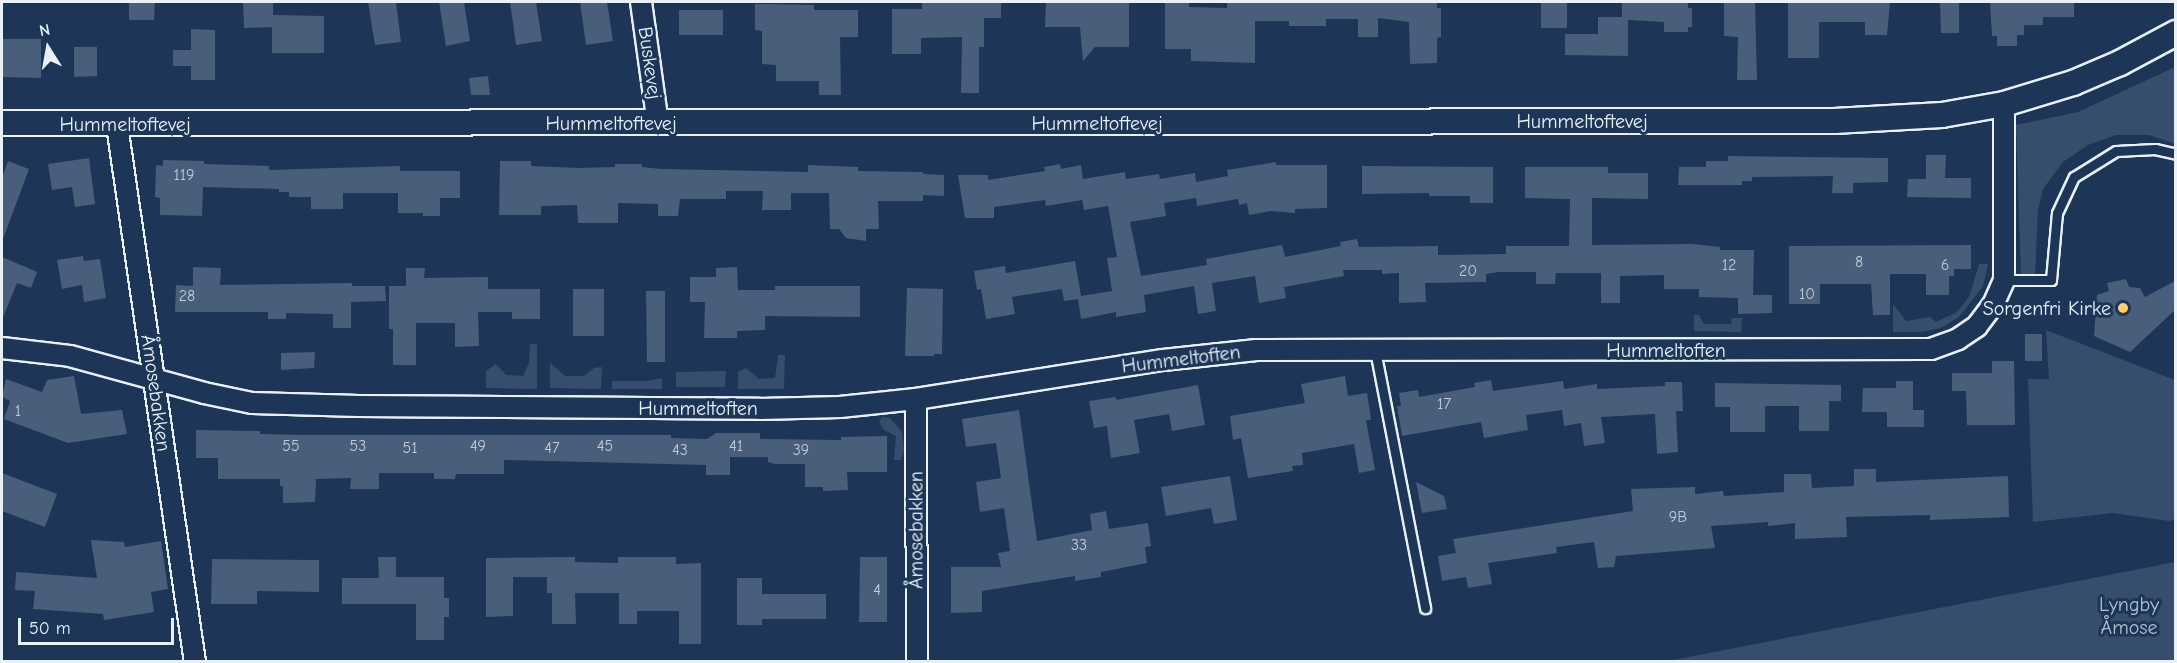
<!DOCTYPE html>
<meta charset="utf-8">
<style>
body{margin:0}
#map{position:relative;width:2177px;height:663px;overflow:hidden;background:#1d3557;font-family:"Comic Neue",sans-serif}
div>[style]{position:absolute}
[style*='--x']{left:calc(var(--x)*1px);top:calc(var(--y)*1px);width:calc(var(--w)*1px);rotate:calc(var(--a)*1deg)}
.green>*{inset:0;background:#374d6c}
.building>*{inset:0;background:#495e7a}
.roads{filter:drop-shadow(2px 0 #e8f1f8) drop-shadow(-2px 0 #e8f1f8) drop-shadow(0 2px #e8f1f8) drop-shadow(0 -2px #e8f1f8)}
.service>*{height:9px;margin:-4.5px;padding:0 4.5px;transform-origin:4.5px;border-radius:4.5px;background:#1d3557}
.minor>*{height:20px;margin:-10px;padding:0 10px;transform-origin:10px;border-radius:10px;background:#1d3557}
.tertiary>*{height:24px;margin:-12px;padding:0 12px;transform-origin:12px;border-radius:12px;background:#1d3557}
.dots>*{width:16px;height:16px;translate:-50% -50%;box-sizing:border-box;border:3px solid #1d3557;border-radius:50%}
span{translate:-50% -50%;white-space:nowrap;text-align:center;line-height:1.15;-webkit-text-stroke:6px #1d3557;paint-order:stroke}
.number-label{font-size:16px;color:#c0ccd8}
.number-label span{-webkit-text-stroke-width:0}
.street-label{font-size:20px;color:#e8f1f8}
.poi-label{font-size:20px;color:#e8f1f8}
.right{translate:-100% -50%;text-align:right}
.park-label{font-size:20px;color:#b3c0ce}
.frame{position:absolute;inset:0;border:3px solid #e8f1f8;pointer-events:none}
.north{position:absolute;left:18px;top:18px;width:60px;height:60px;-webkit-text-stroke:4px #1d3557;paint-order:stroke;rotate:349deg;font-size:16px;font-weight:700;line-height:24px;text-align:center;color:#e8f1f8}
.north::after{content:'';display:block;margin:auto;width:21px;height:27px;background:#e8f1f8;clip-path:polygon(50% 0,100% 100%,50% 72%,0 100%)}
.scale{position:absolute;left:18px;top:618px;width:156px;height:27px;box-sizing:border-box;border:3px solid #e8f1f8;border-top:0;padding-left:8px;font-size:18px;line-height:21px;white-space:nowrap;color:#e8f1f8;-webkit-text-stroke:4px #1d3557;paint-order:stroke}
</style>
<div id="map">
<div class="green">
<div style="clip-path:polygon(2175px 67px,2175px 144px,2149px 135px,2116px 135px,2088px 145px,2063px 162px,2043px 189px,2038px 210px,2035px 276px,2021px 276px,2016px 125px,2078px 112px)"></div>
<div style="clip-path:polygon(1979px 264px,1988px 264px,1983px 286px,1959px 317px,1941px 328px,1922px 332px,1893px 332px,1893px 304px,1906px 321px,1930px 317px,1936px 322px,1957px 312px,1969px 297px)"></div>
<div style="clip-path:polygon(1694px 315px,1699px 315px,1704px 324px,1731px 324px,1732px 318px,1742px 318px,1741px 332px,1694px 331px)"></div>
<div style="clip-path:polygon(2046px 330px,2175px 380px,2175px 519px,2169px 521px,2113px 513px,2033px 522px,2028px 379px,2049px 379px)"></div>
<div style="clip-path:polygon(530px 344px,537px 344px,537px 389px,486px 388px,486px 371px,496px 364px,506px 375px,523px 376px,529px 363px)"></div>
<div style="clip-path:polygon(778px 355px,785px 355px,784px 389px,738px 389px,738px 372px,746px 368px,759px 379px,775px 378px)"></div>
<div style="clip-path:polygon(550px 363px,565px 376px,584px 376px,594px 368px,602px 367px,601px 389px,550px 388px)"></div>
<div style="clip-path:polygon(726px 371px,725px 387px,676px 387px,676px 372px)"></div>
<div style="clip-path:polygon(662px 378px,662px 389px,612px 389px,612px 381px,648px 381px)"></div>
<div style="clip-path:polygon(882px 417px,890px 418px,902px 432px,904px 451px,901px 460px,894px 460px,896px 436px,884px 430px,879px 422px)"></div>
<div style="clip-path:polygon(2175px 562px,2175px 661px,1668px 661px)"></div>
</div>
<div class="building">
<div style="clip-path:polygon(129px 2px,155px 2px,154px 20px,129px 20px)"></div>
<div style="clip-path:polygon(243px 2px,273px 2px,273px 15px,324px 16px,324px 53px,272px 53px,272px 27px,244px 28px)"></div>
<div style="clip-path:polygon(368px 2px,396px 2px,401px 42px,375px 45px)"></div>
<div style="clip-path:polygon(439px 2px,464px 2px,470px 41px,446px 46px)"></div>
<div style="clip-path:polygon(510px 2px,536px 2px,542px 41px,516px 45px)"></div>
<div style="clip-path:polygon(580px 2px,607px 2px,613px 41px,586px 45px)"></div>
<div style="clip-path:polygon(922px 2px,1001px 2px,1001px 18px,984px 18px,984px 47px,979px 47px,979px 93px,961px 93px,962px 37px,921px 38px,921px 54px,892px 54px,892px 9px,922px 9px)"></div>
<div style="clip-path:polygon(1046px 2px,1129px 2px,1129px 47px,1095px 47px,1083px 61px,1080px 27px,1045px 27px)"></div>
<div style="clip-path:polygon(1165px 2px,1189px 2px,1189px 7px,1227px 8px,1227px 2px,1437px 2px,1437px 8px,1441px 8px,1441px 37px,1437px 38px,1437px 63px,1410px 64px,1409px 22px,1378px 18px,1378px 37px,1358px 37px,1358px 19px,1326px 19px,1326px 26px,1289px 26px,1289px 21px,1255px 21px,1255px 63px,1191px 61px,1191px 49px,1165px 49px)"></div>
<div style="clip-path:polygon(1541px 2px,1567px 2px,1567px 28px,1541px 28px)"></div>
<div style="clip-path:polygon(1622px 2px,1688px 2px,1688px 8px,1692px 8px,1692px 27px,1688px 27px,1688px 32px,1664px 32px,1664px 22px,1628px 20px,1628px 56px,1565px 55px,1565px 34px,1598px 34px,1598px 17px,1622px 17px)"></div>
<div style="clip-path:polygon(1724px 2px,1755px 2px,1757px 80px,1737px 80px,1738px 37px,1724px 36px)"></div>
<div style="clip-path:polygon(1788px 2px,1890px 2px,1887px 35px,1865px 35px,1865px 22px,1819px 22px,1819px 58px,1788px 58px)"></div>
<div style="clip-path:polygon(1940px 2px,1959px 2px,1959px 33px,1941px 33px)"></div>
<div style="clip-path:polygon(1990px 2px,2074px 2px,2074px 17px,2043px 17px,2043px 25px,2024px 25px,2024px 35px,2017px 35px,2017px 46px,1997px 46px,1997px 36px,1992px 36px)"></div>
<div style="clip-path:polygon(755px 4px,814px 5px,814px 10px,858px 10px,858px 37px,840px 37px,841px 95px,819px 95px,819px 81px,776px 81px,776px 65px,762px 64px,762px 31px,755px 30px)"></div>
<div style="clip-path:polygon(679px 10px,723px 10px,723px 35px,679px 35px)"></div>
<div style="clip-path:polygon(191px 29px,215px 30px,215px 80px,191px 80px,191px 66px,173px 66px,173px 50px,191px 50px)"></div>
<div style="clip-path:polygon(2px 39px,41px 39px,41px 78px,2px 77px)"></div>
<div style="clip-path:polygon(74px 47px,97px 47px,97px 76px,74px 77px)"></div>
<div style="clip-path:polygon(488px 76px,490px 95px,471px 95px,469px 78px)"></div>
<div style="clip-path:polygon(1926px 155px,1946px 155px,1945px 178px,1971px 178px,1971px 198px,1907px 197px,1908px 179px,1926px 179px)"></div>
<div style="clip-path:polygon(1728px 156px,1888px 158px,1888px 182px,1853px 183px,1853px 193px,1832px 193px,1833px 176px,1752px 177px,1752px 181px,1742px 181px,1742px 185px,1678px 185px,1679px 167px,1706px 167px,1706px 161px,1728px 161px)"></div>
<div style="clip-path:polygon(89px 158px,95px 204px,75px 207px,72px 187px,52px 190px,48px 164px)"></div>
<div style="clip-path:polygon(163px 160px,204px 161px,204px 164px,269px 166px,269px 170px,400px 166px,400px 171px,460px 171px,460px 198px,440px 198px,440px 216px,423px 216px,423px 213px,398px 213px,398px 193px,343px 193px,343px 209px,311px 209px,311px 197px,289px 197px,289px 192px,279px 192px,279px 189px,203px 187px,202px 216px,160px 215px,160px 198px,155px 197px,156px 165px,163px 166px)"></div>
<div style="clip-path:polygon(8px 161px,29px 169px,3px 239px,2px 178px)"></div>
<div style="clip-path:polygon(500px 161px,531px 161px,531px 166px,579px 168px,615px 167px,615px 164px,642px 164px,642px 167px,661px 169px,808px 172px,808px 165px,858px 167px,858px 171px,923px 172px,923px 174px,944px 175px,944px 196px,923px 195px,923px 201px,878px 201px,879px 229px,866px 229px,866px 241px,846px 238px,839px 229px,830px 229px,829px 193px,791px 193px,791px 210px,762px 210px,763px 191px,726px 191px,726px 199px,680px 199px,678px 216px,658px 216px,658px 204px,618px 203px,618px 223px,578px 223px,577px 205px,541px 206px,541px 215px,499px 215px)"></div>
<div style="clip-path:polygon(1276px 162px,1276px 165px,1327px 165px,1327px 208px,1295px 209px,1295px 213px,1271px 211px,1249px 215px,1247px 203px,1239px 205px,1238px 199px,1197px 206px,1196px 198px,1164px 203px,1166px 216px,1130px 222px,1141px 276px,1207px 265px,1206px 259px,1282px 245px,1285px 257px,1341px 246px,1340px 242px,1357px 239px,1359px 247px,1438px 246px,1438px 255px,1506px 254px,1506px 246px,1569px 246px,1570px 199px,1525px 198px,1525px 167px,1608px 167px,1608px 173px,1648px 173px,1648px 199px,1592px 198px,1592px 245px,1692px 244px,1720px 247px,1720px 250px,1754px 250px,1753px 295px,1772px 295px,1772px 313px,1738px 314px,1738px 298px,1699px 297px,1699px 289px,1664px 289px,1664px 275px,1620px 276px,1620px 303px,1601px 303px,1601px 273px,1556px 273px,1555px 284px,1536px 284px,1536px 272px,1498px 272px,1486px 274px,1486px 282px,1425px 283px,1426px 302px,1399px 303px,1399px 273px,1382px 274px,1382px 270px,1343px 270px,1344px 276px,1284px 287px,1286px 298px,1259px 303px,1255px 276px,1212px 283px,1216px 311px,1198px 314px,1194px 286px,1144px 295px,1146px 312px,1116px 317px,1116px 312px,1081px 319px,1078px 299px,1064px 301px,1062px 289px,1012px 297px,1015px 314px,986px 319px,981px 289px,977px 290px,974px 271px,1005px 266px,1006px 273px,1075px 261px,1081px 296px,1112px 291px,1107px 258px,1117px 257px,1108px 206px,1084px 210px,1082px 200px,1046px 206px,1045px 200px,994px 207px,994px 218px,965px 218px,958px 175px,988px 175px,988px 180px,1045px 171px,1044px 167px,1060px 164px,1061px 169px,1081px 165px,1083px 179px,1125px 172px,1126px 179px,1159px 174px,1160px 179px,1195px 173px,1196px 182px,1228px 176px,1227px 170px)"></div>
<div style="clip-path:polygon(1362px 166px,1493px 167px,1493px 203px,1470px 203px,1470px 196px,1429px 196px,1429px 193px,1362px 194px)"></div>
<div style="clip-path:polygon(1971px 245px,1971px 269px,1954px 269px,1954px 276px,1949px 276px,1949px 295px,1926px 295px,1926px 274px,1890px 274px,1890px 315px,1873px 315px,1871px 284px,1820px 284px,1820px 304px,1789px 304px,1789px 246px)"></div>
<div style="clip-path:polygon(83px 256px,84px 261px,100px 259px,106px 298px,84px 302px,82px 285px,62px 289px,57px 260px)"></div>
<div style="clip-path:polygon(2px 257px,37px 272px,31px 288px,17px 283px,2px 320px)"></div>
<div style="clip-path:polygon(193px 267px,221px 268px,220px 285px,352px 283px,352px 286px,385px 286px,386px 301px,351px 302px,351px 328px,333px 328px,333px 314px,286px 313px,286px 319px,268px 319px,268px 312px,175px 312px,176px 285px,193px 286px)"></div>
<div style="clip-path:polygon(737px 267px,738px 290px,775px 290px,775px 286px,860px 286px,860px 317px,765px 316px,765px 330px,737px 331px,737px 338px,704px 338px,705px 302px,690px 302px,690px 277px,716px 277px,716px 268px)"></div>
<div style="clip-path:polygon(406px 268px,425px 268px,424px 278px,488px 277px,488px 289px,540px 289px,540px 319px,512px 319px,512px 312px,478px 312px,479px 346px,455px 347px,455px 323px,416px 323px,416px 365px,393px 365px,393px 329px,389px 329px,389px 286px,406px 286px)"></div>
<div style="clip-path:polygon(2126px 279px,2129px 287px,2140px 288px,2145px 297px,2175px 281px,2175px 310px,2130px 352px,2094px 336px,2097px 295px,2109px 291px,2107px 283px)"></div>
<div style="clip-path:polygon(907px 288px,943px 289px,942px 354px,934px 354px,934px 356px,905px 356px)"></div>
<div style="clip-path:polygon(573px 289px,604px 289px,604px 336px,573px 336px)"></div>
<div style="clip-path:polygon(646px 291px,665px 291px,665px 362px,647px 362px)"></div>
<div style="clip-path:polygon(2025px 334px,2042px 334px,2042px 361px,2025px 361px)"></div>
<div style="clip-path:polygon(315px 352px,314px 368px,281px 370px,281px 353px)"></div>
<div style="clip-path:polygon(1992px 361px,2014px 361px,2015px 425px,1967px 425px,1966px 391px,1952px 391px,1952px 373px,1992px 373px)"></div>
<div style="clip-path:polygon(74px 376px,81px 414px,122px 410px,127px 434px,68px 443px,4px 419px,10px 401px,2px 397px,6px 379px,42px 392px,47px 380px)"></div>
<div style="clip-path:polygon(1345px 376px,1348px 396px,1367px 393px,1371px 420px,1366px 420px,1375px 470px,1359px 473px,1354px 444px,1302px 453px,1303px 465px,1292px 466px,1293px 471px,1248px 478px,1241px 438px,1233px 440px,1230px 416px,1305px 403px,1301px 384px)"></div>
<div style="clip-path:polygon(1491px 380px,1493px 391px,1563px 381px,1564px 389px,1597px 384px,1597px 389px,1665px 386px,1665px 382px,1682px 382px,1683px 411px,1676px 411px,1678px 452px,1657px 454px,1655px 414px,1601px 417px,1605px 443px,1584px 446px,1581px 423px,1564px 426px,1562px 410px,1526px 415px,1528px 430px,1484px 438px,1481px 422px,1402px 436px,1397px 406px,1401px 406px,1399px 393px,1418px 390px,1419px 397px,1475px 387px,1474px 383px)"></div>
<div style="clip-path:polygon(1896px 381px,1913px 381px,1913px 410px,1924px 410px,1924px 427px,1887px 427px,1887px 412px,1862px 412px,1863px 388px,1896px 388px)"></div>
<div style="clip-path:polygon(1715px 383px,1841px 385px,1841px 401px,1829px 401px,1829px 431px,1799px 431px,1799px 406px,1765px 406px,1765px 432px,1730px 432px,1730px 407px,1715px 407px)"></div>
<div style="clip-path:polygon(1198px 385px,1205px 425px,1172px 431px,1169px 414px,1134px 420px,1140px 453px,1111px 458px,1107px 426px,1094px 428px,1089px 401px,1116px 397px,1116px 400px)"></div>
<div style="clip-path:polygon(1019px 410px,1037px 541px,1092px 530px,1090px 514px,1106px 511px,1109px 529px,1148px 523px,1151px 546px,1145px 547px,1147px 563px,1101px 572px,1101px 577px,1075px 581px,1075px 576px,982px 591px,982px 612px,951px 613px,951px 567px,1001px 567px,998px 553px,1010px 551px,1004px 508px,980px 512px,976px 482px,1001px 478px,996px 443px,966px 447px,962px 419px)"></div>
<div style="clip-path:polygon(196px 430px,260px 431px,260px 434px,306px 435px,671px 435px,671px 438px,707px 439px,716px 433px,760px 433px,760px 439px,841px 440px,841px 437px,887px 436px,887px 472px,847px 472px,848px 490px,823px 491px,823px 487px,805px 487px,805px 464px,775px 464px,768px 462px,768px 457px,730px 457px,730px 475px,706px 475px,706px 465px,504px 460px,504px 474px,456px 474px,455px 479px,434px 479px,434px 473px,379px 473px,379px 489px,350px 489px,351px 478px,316px 479px,315px 502px,283px 503px,283px 486px,280px 486px,280px 479px,218px 479px,218px 458px,196px 458px)"></div>
<div style="clip-path:polygon(1854px 469px,1876px 469px,1876px 482px,2008px 476px,2009px 517px,1930px 520px,1930px 515px,1846px 517px,1847px 537px,1795px 539px,1795px 523px,1768px 526px,1768px 522px,1711px 526px,1715px 548px,1616px 556px,1614px 567px,1598px 568px,1594px 542px,1556px 547px,1557px 553px,1488px 563px,1492px 584px,1468px 588px,1466px 577px,1442px 581px,1438px 556px,1456px 553px,1453px 539px,1633px 511px,1631px 489px,1695px 487px,1695px 494px,1723px 491px,1724px 496px,1784px 492px,1784px 474px,1811px 474px,1812px 488px,1854px 486px)"></div>
<div style="clip-path:polygon(2px 473px,57px 494px,45px 527px,2px 511px)"></div>
<div style="clip-path:polygon(1230px 476px,1237px 520px,1214px 524px,1211px 508px,1166px 516px,1161px 487px)"></div>
<div style="clip-path:polygon(1416px 482px,1444px 496px,1447px 509px,1422px 513px)"></div>
<div style="clip-path:polygon(91px 540px,124px 542px,125px 547px,161px 541px,168px 589px,151px 592px,154px 612px,104px 620px,103px 614px,33px 609px,35px 591px,15px 590px,16px 572px,97px 578px)"></div>
<div style="clip-path:polygon(378px 557px,396px 557px,396px 577px,444px 577px,444px 598px,449px 598px,449px 617px,444px 617px,444px 640px,416px 640px,416px 604px,342px 604px,342px 578px,379px 578px)"></div>
<div style="clip-path:polygon(575px 557px,575px 562px,618px 563px,618px 557px,676px 557px,676px 564px,701px 563px,701px 644px,679px 644px,679px 611px,637px 611px,637px 624px,619px 624px,619px 593px,575px 593px,576px 624px,552px 624px,552px 593px,547px 593px,547px 577px,513px 577px,513px 616px,486px 617px,486px 558px)"></div>
<div style="clip-path:polygon(860px 557px,887px 557px,887px 622px,859px 622px)"></div>
<div style="clip-path:polygon(212px 559px,319px 560px,319px 592px,257px 591px,257px 604px,211px 604px)"></div>
<div style="clip-path:polygon(737px 578px,762px 578px,762px 594px,826px 594px,826px 619px,762px 619px,762px 625px,737px 625px)"></div>
</div>
<div class="roads">
<div class="service">
<div style="--x:2004;--y:280;--w:47;--a:0"></div>
<div style="--x:2051;--y:280;--w:67;--a:-84.9"></div>
<div style="--x:2057;--y:213;--w:40;--a:-65"></div>
<div style="--x:2074;--y:177;--w:49;--a:-31.8"></div>
<div style="--x:2116;--y:151;--w:39;--a:-3"></div>
<div style="--x:2155;--y:149;--w:22;--a:13"></div>
<div style="--x:1375;--y:350;--w:263;--a:79"></div>
</div>
<div class="minor">
<div style="--x:641;--y:2;--w:123;--a:82.1"></div>
<div style="--x:117;--y:125;--w:543;--a:81.74"></div>
<div style="--x:2;--y:348;--w:68;--a:6.7"></div>
<div style="--x:70;--y:356;--w:139;--a:15.4"></div>
<div style="--x:204;--y:393;--w:49;--a:11.8"></div>
<div style="--x:252;--y:403;--w:107;--a:1.6"></div>
<div style="--x:359;--y:406;--w:401;--a:0.4"></div>
<div style="--x:760;--y:409;--w:80;--a:-1.4"></div>
<div style="--x:840;--y:407;--w:76;--a:-6"></div>
<div style="--x:916;--y:399;--w:250;--a:-9"></div>
<div style="--x:1163;--y:360;--w:94;--a:-6.1"></div>
<div style="--x:1256;--y:350;--w:675;--a:-0.08"></div>
<div style="--x:1931;--y:349;--w:29;--a:-20"></div>
<div style="--x:1958;--y:339;--w:23;--a:-34"></div>
<div style="--x:1977;--y:326;--w:26;--a:-53"></div>
<div style="--x:1993;--y:305;--w:27;--a:-66"></div>
<div style="--x:2004;--y:280;--w:176;--a:-90"></div>
<div style="--x:916;--y:399;--w:263;--a:89.8"></div>
</div>
<div class="tertiary">
<div style="--x:2;--y:123;--w:1832;--a:-0.06"></div>
<div style="--x:1834;--y:121;--w:108;--a:-3.2"></div>
<div style="--x:1942;--y:115;--w:63;--a:-10.1"></div>
<div style="--x:2004;--y:104;--w:72;--a:-16.9"></div>
<div style="--x:2073;--y:83;--w:51;--a:-23.1"></div>
<div style="--x:2120;--y:63;--w:64;--a:-28.2"></div>
</div>
</div>
<div class="dots">
<div style="left:2123px;top:308px;background:#ffd166"></div>
</div>
<div class="number-label">
<span style="left:184px;top:175px">119</span>
<span style="left:1859px;top:262px">8</span>
<span style="left:1729px;top:265px">12</span>
<span style="left:1945px;top:265px">6</span>
<span style="left:1468px;top:271px">20</span>
<span style="left:1807px;top:294px">10</span>
<span style="left:187px;top:296px">28</span>
<span style="left:1444px;top:404px">17</span>
<span style="left:18px;top:411px">1</span>
<span style="left:291px;top:446px">55</span>
<span style="left:358px;top:446px">53</span>
<span style="left:478px;top:446px">49</span>
<span style="left:605px;top:446px">45</span>
<span style="left:736px;top:446px">41</span>
<span style="left:410px;top:448px">51</span>
<span style="left:552px;top:448px">47</span>
<span style="left:680px;top:450px">43</span>
<span style="left:801px;top:450px">39</span>
<span style="left:1678px;top:517px">9B</span>
<span style="left:1079px;top:545px">33</span>
<span style="left:877px;top:590px">4</span>
</div>
<div class="street-label">
<span style="left:650px;top:63px;rotate:82deg">Buskevej</span>
<span style="left:1582px;top:121px">Hummeltoftevej</span>
<span style="left:611px;top:123px">Hummeltoftevej</span>
<span style="left:1097px;top:123px">Hummeltoftevej</span>
<span style="left:125px;top:124px">Hummeltoftevej</span>
<span style="left:1666px;top:350px">Hummeltoften</span>
<span style="left:1181px;top:359px;rotate:-7deg">Hummeltoften</span>
<span style="left:156px;top:393px;rotate:82deg">Åmosebakken</span>
<span style="left:698px;top:408px">Hummeltoften</span>
<span style="left:916px;top:530px;rotate:-90deg">Åmosebakken</span>
</div>
<div class="poi-label">
<span class="right" style="left:2111px;top:308px">Sorgenfri Kirke</span>
</div>
<div class="park-label">
<span style="left:2129px;top:616px">Lyngby<br>Åmose</span>
</div>
<div class="frame"></div>
<div class="north">N</div>
<div class="scale">50 m</div>
</div>
